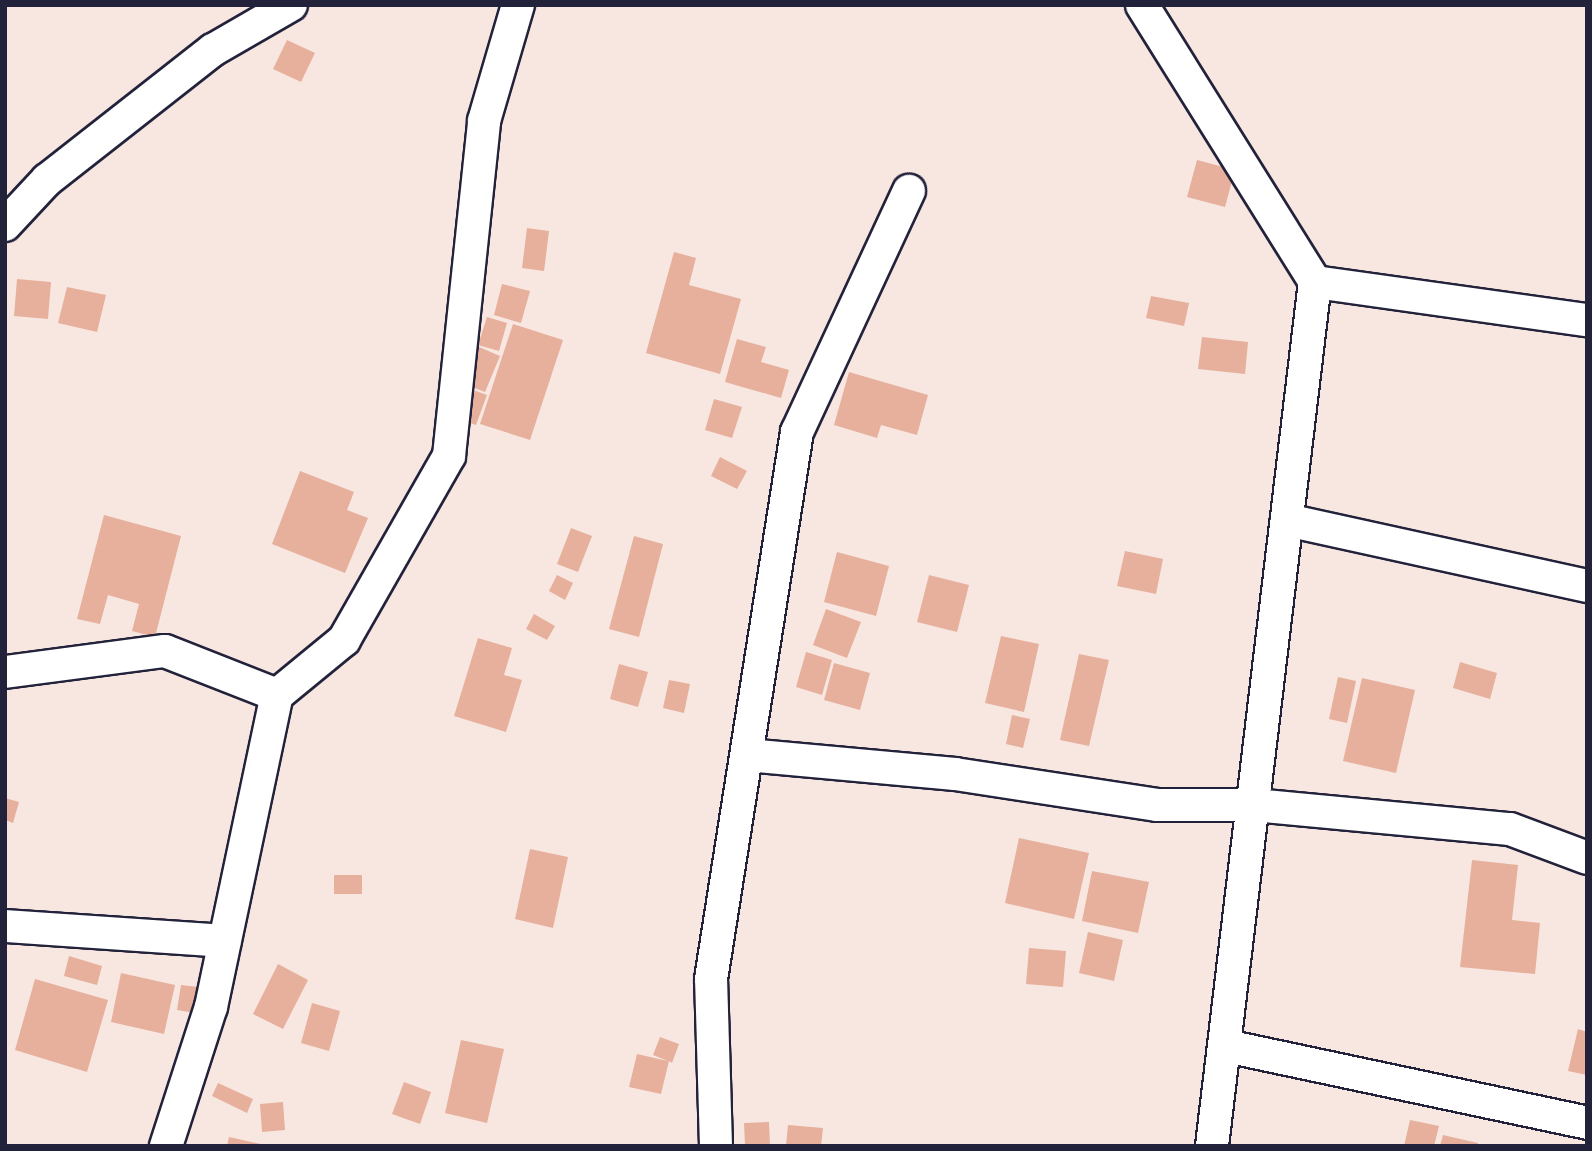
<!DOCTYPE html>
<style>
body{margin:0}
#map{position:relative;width:1592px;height:1151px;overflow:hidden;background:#f8e7e1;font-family:Sriracha,sans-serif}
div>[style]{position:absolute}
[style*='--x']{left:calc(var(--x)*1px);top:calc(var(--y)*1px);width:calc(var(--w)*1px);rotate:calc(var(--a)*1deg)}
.building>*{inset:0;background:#e6b09c}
.roads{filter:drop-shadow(2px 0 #22223b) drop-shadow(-2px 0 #22223b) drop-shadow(0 2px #22223b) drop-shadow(0 -2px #22223b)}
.street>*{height:32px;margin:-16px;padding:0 16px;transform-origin:16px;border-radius:16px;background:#fff}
span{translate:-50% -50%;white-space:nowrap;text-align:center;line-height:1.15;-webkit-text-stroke:5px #fff;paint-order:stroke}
.frame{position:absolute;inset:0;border:7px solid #22223b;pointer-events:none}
</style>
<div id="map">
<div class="building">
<div style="clip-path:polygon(287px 40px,315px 53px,301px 82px,273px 69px)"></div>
<div style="clip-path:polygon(1197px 160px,1235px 170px,1225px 207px,1187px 197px)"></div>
<div style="clip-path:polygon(527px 228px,549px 231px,544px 271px,522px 268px)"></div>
<div style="clip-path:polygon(674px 252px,696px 258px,689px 285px,741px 299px,720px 374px,646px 353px)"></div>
<div style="clip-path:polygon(17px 279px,51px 282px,48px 319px,14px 316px)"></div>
<div style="clip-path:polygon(502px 284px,530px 291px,521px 323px,494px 315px)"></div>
<div style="clip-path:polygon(67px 287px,106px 295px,97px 332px,58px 323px)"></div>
<div style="clip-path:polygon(1151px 296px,1189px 303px,1184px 326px,1146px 318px)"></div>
<div style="clip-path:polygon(487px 317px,507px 323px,499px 351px,478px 345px)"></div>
<div style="clip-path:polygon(513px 324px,563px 340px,530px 440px,480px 424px)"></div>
<div style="clip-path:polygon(1202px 337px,1248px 342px,1245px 374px,1198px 369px)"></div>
<div style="clip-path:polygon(737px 339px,766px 347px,761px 362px,789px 370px,781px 398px,725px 382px)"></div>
<div style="clip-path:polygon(479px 347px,500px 356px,485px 392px,465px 384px)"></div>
<div style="clip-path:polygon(849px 372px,928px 395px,917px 435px,881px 425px,877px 438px,834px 425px)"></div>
<div style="clip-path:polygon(465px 387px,487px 395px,476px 425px,454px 417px)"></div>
<div style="clip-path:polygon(714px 399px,742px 407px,732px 438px,705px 430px)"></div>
<div style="clip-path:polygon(720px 457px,747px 471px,737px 489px,711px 476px)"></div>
<div style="clip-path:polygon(300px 471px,354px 492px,347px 510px,368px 518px,345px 573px,272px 544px)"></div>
<div style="clip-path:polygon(104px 515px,181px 536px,155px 637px,132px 631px,139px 604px,108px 595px,100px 624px,77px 619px)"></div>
<div style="clip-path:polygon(571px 528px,592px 536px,578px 572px,557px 564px)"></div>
<div style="clip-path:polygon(634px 536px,663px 544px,639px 637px,609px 629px)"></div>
<div style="clip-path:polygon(1125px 551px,1163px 559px,1156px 594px,1117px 586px)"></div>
<div style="clip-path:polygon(837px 552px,889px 566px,876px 616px,824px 602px)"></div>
<div style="clip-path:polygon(557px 575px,573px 583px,565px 600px,549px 591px)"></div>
<div style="clip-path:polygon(929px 575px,969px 585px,957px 632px,917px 622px)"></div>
<div style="clip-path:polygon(826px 609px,861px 622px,847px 658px,813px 645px)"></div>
<div style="clip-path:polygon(534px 614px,555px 626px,547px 640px,526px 629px)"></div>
<div style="clip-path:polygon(1001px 636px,1039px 644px,1024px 712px,985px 703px)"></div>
<div style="clip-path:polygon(478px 638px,512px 648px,504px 675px,522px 680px,506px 732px,454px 716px)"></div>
<div style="clip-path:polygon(806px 652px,832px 660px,822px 695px,796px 687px)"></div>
<div style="clip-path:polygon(1079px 654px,1109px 660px,1089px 746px,1060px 740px)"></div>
<div style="clip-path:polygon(1460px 662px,1497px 673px,1490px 699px,1453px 688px)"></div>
<div style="clip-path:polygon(834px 663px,870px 673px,860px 710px,824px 700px)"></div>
<div style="clip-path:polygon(619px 664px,648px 672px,638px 707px,610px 699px)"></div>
<div style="clip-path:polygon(1338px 677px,1356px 681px,1347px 723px,1329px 719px)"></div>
<div style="clip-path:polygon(1362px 678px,1415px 690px,1396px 773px,1343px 761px)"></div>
<div style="clip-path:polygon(669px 680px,690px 684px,684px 713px,663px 708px)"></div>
<div style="clip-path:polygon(1012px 715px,1030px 719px,1023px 748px,1006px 744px)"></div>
<div style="clip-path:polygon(5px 798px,19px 802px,13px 823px,5px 820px)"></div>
<div style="clip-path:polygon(1019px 838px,1089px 853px,1074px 919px,1005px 903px)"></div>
<div style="clip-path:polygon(530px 849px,568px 857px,553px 928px,515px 919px)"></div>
<div style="clip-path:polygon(1472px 860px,1518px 865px,1512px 920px,1540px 923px,1535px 974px,1460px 967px)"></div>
<div style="clip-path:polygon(1092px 871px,1149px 882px,1138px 933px,1082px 921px)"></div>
<div style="clip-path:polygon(334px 875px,362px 875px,362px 894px,334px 894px)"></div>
<div style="clip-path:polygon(1088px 932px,1123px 940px,1114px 981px,1079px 973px)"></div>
<div style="clip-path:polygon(1029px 948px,1066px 951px,1063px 987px,1026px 984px)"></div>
<div style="clip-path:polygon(69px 956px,102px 966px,97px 985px,64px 976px)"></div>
<div style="clip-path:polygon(278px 964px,308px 980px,283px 1029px,253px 1014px)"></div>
<div style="clip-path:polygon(121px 973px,175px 985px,164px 1034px,111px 1022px)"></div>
<div style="clip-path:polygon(35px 979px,108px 1000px,87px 1072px,15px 1050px)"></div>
<div style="clip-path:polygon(181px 985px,198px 987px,195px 1013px,177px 1010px)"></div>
<div style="clip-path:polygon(312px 1003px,340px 1011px,329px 1051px,301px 1043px)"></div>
<div style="clip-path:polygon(1578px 1029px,1587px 1032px,1587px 1075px,1568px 1071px)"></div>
<div style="clip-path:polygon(660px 1037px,679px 1044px,672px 1063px,669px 1061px,661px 1094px,629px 1087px,637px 1054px,668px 1061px,653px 1055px)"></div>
<div style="clip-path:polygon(461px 1040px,504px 1049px,487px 1123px,445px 1113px)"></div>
<div style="clip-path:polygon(404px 1082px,431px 1092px,420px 1124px,392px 1114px)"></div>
<div style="clip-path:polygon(218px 1083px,253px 1099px,247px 1113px,212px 1096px)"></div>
<div style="clip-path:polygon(283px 1102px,285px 1130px,262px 1132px,260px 1104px)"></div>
<div style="clip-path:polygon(1410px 1120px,1439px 1126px,1434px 1146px,1404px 1146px)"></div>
<div style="clip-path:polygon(769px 1122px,770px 1146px,745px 1146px,744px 1123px)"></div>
<div style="clip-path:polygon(788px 1125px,823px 1128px,821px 1146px,786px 1146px)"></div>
<div style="clip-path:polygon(1443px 1135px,1478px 1143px,1478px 1146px,1440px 1146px)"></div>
<div style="clip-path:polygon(229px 1137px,265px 1145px,265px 1146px,227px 1146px)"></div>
</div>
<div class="roads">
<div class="street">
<div style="--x:1142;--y:5;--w:327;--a:58"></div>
<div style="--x:1315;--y:282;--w:870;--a:96.8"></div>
<div style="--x:5;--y:225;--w:62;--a:-47"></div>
<div style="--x:47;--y:180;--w:211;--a:-38.1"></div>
<div style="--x:213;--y:50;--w:90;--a:-30"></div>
<div style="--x:1315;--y:282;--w:275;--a:8"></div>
<div style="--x:1287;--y:520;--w:307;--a:12.4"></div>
<div style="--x:5;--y:672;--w:161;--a:-7.5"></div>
<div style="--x:165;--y:651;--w:120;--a:21.4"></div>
<div style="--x:747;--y:755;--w:209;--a:5.2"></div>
<div style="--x:955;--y:774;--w:204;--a:8.7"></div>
<div style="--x:1157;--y:805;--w:97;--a:0"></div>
<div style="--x:1254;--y:805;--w:257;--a:5.4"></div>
<div style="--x:1510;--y:829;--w:82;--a:20.6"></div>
<div style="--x:5;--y:926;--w:220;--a:3.9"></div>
<div style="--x:1226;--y:1046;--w:369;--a:12"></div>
<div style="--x:166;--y:1146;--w:146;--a:-72.1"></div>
<div style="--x:211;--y:1007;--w:319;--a:-78.1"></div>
<div style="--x:277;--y:695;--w:87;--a:-39.4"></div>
<div style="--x:344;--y:640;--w:212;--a:-60.3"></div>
<div style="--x:449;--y:456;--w:337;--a:-84"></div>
<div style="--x:484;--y:121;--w:121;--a:-73.7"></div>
<div style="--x:716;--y:1146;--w:167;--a:-91.7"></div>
<div style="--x:711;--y:979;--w:554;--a:-81.07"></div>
<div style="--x:797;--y:432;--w:266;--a:-65.1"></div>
</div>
</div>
<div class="frame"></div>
</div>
